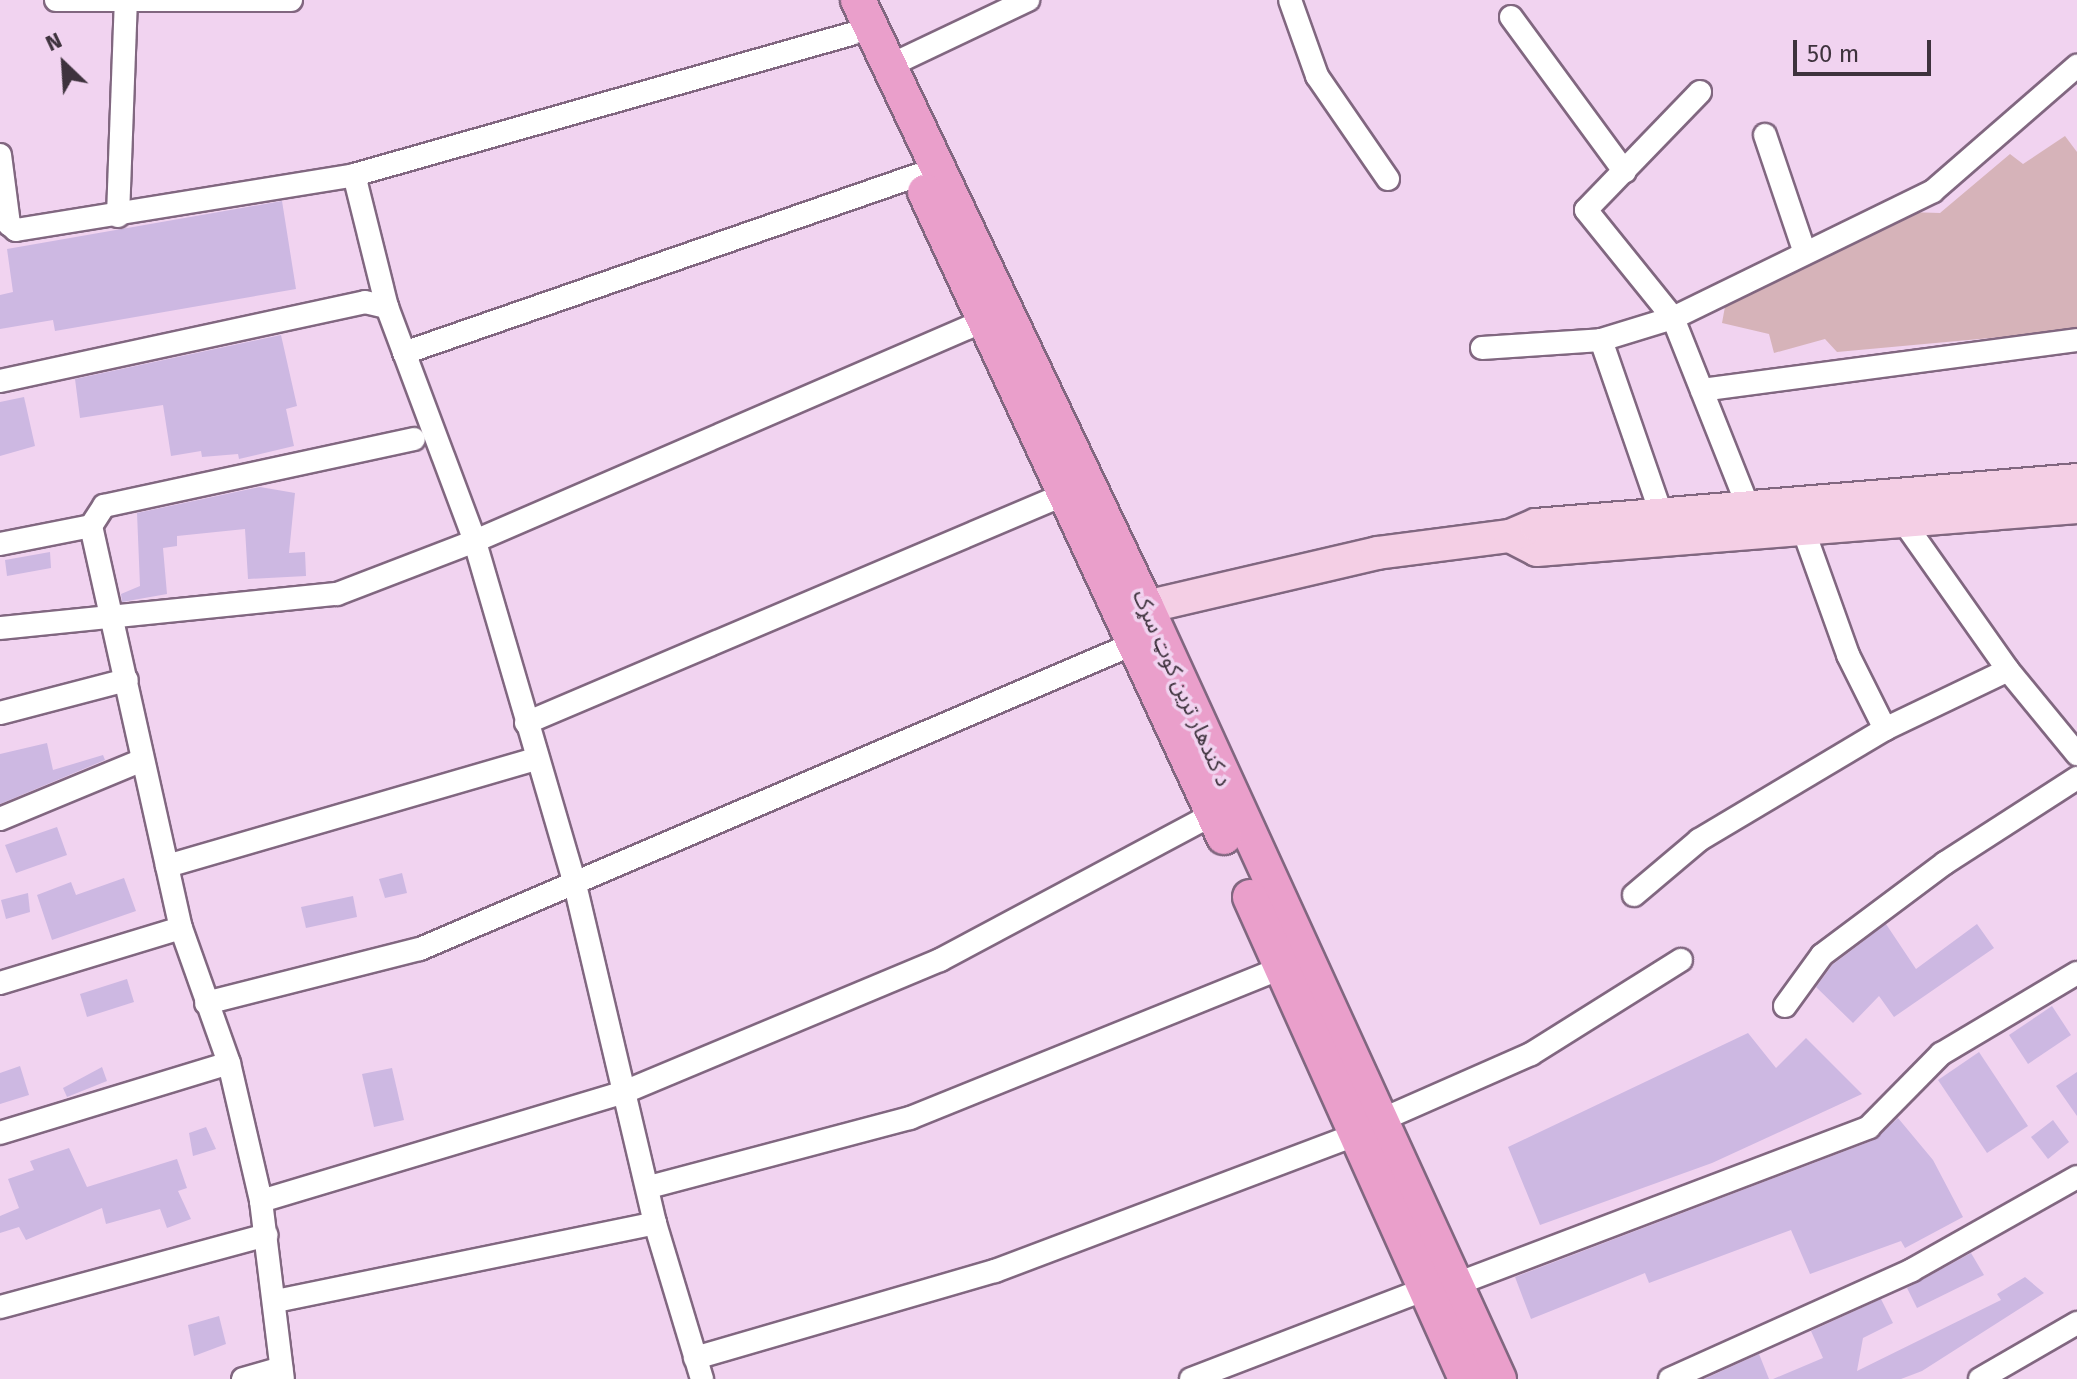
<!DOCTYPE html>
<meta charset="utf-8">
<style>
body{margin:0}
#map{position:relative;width:2077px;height:1379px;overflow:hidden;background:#f1d3f0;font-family:"Fira Sans","Noto Sans Arabic",sans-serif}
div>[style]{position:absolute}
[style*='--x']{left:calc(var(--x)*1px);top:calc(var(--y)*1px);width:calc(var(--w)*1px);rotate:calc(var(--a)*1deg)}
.green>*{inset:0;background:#d6b3b9}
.building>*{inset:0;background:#cdb8e2}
.roads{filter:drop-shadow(2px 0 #816780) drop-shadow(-2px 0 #816780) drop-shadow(0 2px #816780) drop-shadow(0 -2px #816780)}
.street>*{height:22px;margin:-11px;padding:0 11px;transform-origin:11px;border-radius:11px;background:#fff}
.secondary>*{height:32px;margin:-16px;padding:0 16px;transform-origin:16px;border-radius:16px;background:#f4cfe5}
.primary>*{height:34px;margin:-17px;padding:0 17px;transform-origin:17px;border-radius:17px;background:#ea9fcb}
span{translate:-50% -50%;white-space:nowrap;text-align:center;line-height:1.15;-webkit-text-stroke:7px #f1d3f0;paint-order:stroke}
.street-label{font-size:22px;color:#3e323d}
.north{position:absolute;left:24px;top:24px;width:80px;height:80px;-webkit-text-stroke:6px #f1d3f0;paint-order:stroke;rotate:335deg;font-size:22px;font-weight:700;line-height:32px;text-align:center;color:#3e323d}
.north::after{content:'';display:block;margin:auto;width:28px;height:36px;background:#3e323d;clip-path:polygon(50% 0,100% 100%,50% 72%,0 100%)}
.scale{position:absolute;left:1793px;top:40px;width:138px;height:36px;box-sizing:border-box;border:4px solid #3e323d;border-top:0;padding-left:10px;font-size:24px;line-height:28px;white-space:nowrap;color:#3e323d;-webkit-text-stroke:6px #f1d3f0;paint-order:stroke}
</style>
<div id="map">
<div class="green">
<div style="clip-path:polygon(2065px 136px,2077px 152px,2077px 330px,1837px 352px,1825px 339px,1774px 353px,1769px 334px,1722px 323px,1726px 301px,1908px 212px,1940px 213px,2010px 154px,2023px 164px)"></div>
</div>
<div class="building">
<div style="clip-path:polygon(282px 201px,296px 289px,55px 331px,53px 320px,0 329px,0 295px,13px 292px,7px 249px)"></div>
<div style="clip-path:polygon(281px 335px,297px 406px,286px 409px,294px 446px,239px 459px,238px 454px,202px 457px,201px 451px,171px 456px,163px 405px,80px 418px,75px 379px)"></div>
<div style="clip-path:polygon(24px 397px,35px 446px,0 456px,0 402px)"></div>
<div style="clip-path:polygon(260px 487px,295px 493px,289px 553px,305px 552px,306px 576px,248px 579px,245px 529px,177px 536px,177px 546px,163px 548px,167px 594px,122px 602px,121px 594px,140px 586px,137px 513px)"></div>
<div style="clip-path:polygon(50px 552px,51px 568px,7px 576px,5px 560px)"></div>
<div style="clip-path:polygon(47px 743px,53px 770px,103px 755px,105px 760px,0 804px,0 754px)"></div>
<div style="clip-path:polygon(57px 827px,67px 855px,16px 873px,5px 845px)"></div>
<div style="clip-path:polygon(402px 873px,407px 893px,385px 898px,379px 879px)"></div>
<div style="clip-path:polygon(124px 878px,136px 911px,52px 940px,37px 895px,71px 882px,76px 895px)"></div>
<div style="clip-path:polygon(28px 893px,30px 912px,6px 919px,1px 900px)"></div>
<div style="clip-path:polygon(353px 896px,357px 917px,306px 928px,301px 907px)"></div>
<div style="clip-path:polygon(1886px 924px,1916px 969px,1977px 924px,1994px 948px,1894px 1017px,1879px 996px,1853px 1023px,1816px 987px,1832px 965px)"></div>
<div style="clip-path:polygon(127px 979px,134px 1002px,87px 1017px,80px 994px)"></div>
<div style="clip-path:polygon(2052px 1006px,2071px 1035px,2028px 1064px,2009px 1035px)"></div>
<div style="clip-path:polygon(1748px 1033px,1776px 1068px,1806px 1038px,1862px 1094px,1712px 1163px,1540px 1225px,1508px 1147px)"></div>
<div style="clip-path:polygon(1979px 1052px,2028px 1126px,1987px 1153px,1938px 1080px)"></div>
<div style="clip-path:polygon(20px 1066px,29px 1095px,0 1104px,0 1073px)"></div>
<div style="clip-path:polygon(102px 1067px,107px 1081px,67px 1097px,63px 1088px)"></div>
<div style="clip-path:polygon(392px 1068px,404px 1120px,374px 1127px,362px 1074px)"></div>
<div style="clip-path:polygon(2077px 1072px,2077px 1116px,2056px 1086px)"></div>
<div style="clip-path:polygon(1898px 1118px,1933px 1160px,1963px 1217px,1905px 1248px,1901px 1241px,1810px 1274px,1791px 1230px,1649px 1283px,1645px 1273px,1531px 1319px,1515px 1277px,1874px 1140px)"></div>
<div style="clip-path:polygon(2053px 1120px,2069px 1142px,2048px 1159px,2031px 1137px)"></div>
<div style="clip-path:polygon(206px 1127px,216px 1149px,193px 1156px,189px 1133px)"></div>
<div style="clip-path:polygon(69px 1148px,87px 1187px,177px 1159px,187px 1188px,178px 1191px,191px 1219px,167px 1228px,160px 1209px,106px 1224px,102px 1208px,26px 1240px,19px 1227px,0 1233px,0 1216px,19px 1208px,8px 1179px,34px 1170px,30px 1161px)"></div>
<div style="clip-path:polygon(1971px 1253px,1984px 1275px,1917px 1308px,1907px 1288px)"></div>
<div style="clip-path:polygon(2025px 1277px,2044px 1293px,1922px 1371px,1901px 1379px,1773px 1379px,1823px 1358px,1811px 1331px,1881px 1299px,1893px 1323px,1863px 1338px,1857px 1371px,2001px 1300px,1997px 1294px)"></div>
<div style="clip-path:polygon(219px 1316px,226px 1344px,194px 1356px,188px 1325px)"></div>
<div style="clip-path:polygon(1759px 1354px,1769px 1379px,1704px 1379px)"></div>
</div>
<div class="roads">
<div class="street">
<div style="--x:56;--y:0;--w:235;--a:0"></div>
<div style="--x:1290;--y:0;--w:81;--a:70.4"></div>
<div style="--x:1317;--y:76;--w:125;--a:55.4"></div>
<div style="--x:1511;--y:17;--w:192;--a:53.7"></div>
<div style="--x:891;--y:65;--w:152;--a:-25.4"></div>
<div style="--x:1700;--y:92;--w:164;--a:134"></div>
<div style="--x:1586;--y:210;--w:139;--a:51.1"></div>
<div style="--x:1673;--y:318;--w:202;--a:68.3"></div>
<div style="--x:1765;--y:135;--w:121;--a:71.3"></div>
<div style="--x:0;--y:155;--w:70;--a:82.6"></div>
<div style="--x:9;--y:224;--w:9;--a:41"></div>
<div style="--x:16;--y:230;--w:342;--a:-9.2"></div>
<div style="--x:118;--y:216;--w:216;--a:-87.9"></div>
<div style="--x:1601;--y:340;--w:183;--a:70.9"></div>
<div style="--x:1482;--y:348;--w:119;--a:-3.8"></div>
<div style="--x:1601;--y:340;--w:75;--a:-17"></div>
<div style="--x:1673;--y:318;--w:289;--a:-26"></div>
<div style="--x:1933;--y:191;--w:191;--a:-41"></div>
<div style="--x:404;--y:353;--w:544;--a:-19.1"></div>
<div style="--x:0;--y:381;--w:373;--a:-12.2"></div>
<div style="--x:365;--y:302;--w:23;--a:13"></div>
<div style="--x:1702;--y:390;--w:378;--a:-7.6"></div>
<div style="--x:1903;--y:521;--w:182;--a:54.8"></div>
<div style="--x:2008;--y:670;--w:109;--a:50.6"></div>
<div style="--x:91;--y:526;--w:412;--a:77.4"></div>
<div style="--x:181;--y:928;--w:143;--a:70.4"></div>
<div style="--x:229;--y:1063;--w:142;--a:76.9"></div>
<div style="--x:261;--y:1201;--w:179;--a:83"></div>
<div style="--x:1803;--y:529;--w:134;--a:70.3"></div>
<div style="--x:1848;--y:655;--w:83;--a:63.4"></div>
<div style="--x:0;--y:544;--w:93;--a:-11.2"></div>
<div style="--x:91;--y:526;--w:24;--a:-57"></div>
<div style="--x:104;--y:506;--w:317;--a:-12.2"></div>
<div style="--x:0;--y:628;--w:339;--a:-5.8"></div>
<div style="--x:337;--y:594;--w:148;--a:-21"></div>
<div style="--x:475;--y:541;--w:551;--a:-23.4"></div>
<div style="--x:0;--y:713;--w:131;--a:-14.6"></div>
<div style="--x:526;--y:723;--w:583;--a:-23.01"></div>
<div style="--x:0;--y:819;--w:152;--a:-22.5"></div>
<div style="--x:167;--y:866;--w:383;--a:-16.2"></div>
<div style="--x:1634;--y:895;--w:85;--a:-40.2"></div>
<div style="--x:1699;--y:840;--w:217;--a:-30.8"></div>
<div style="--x:1885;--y:729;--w:136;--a:-25.6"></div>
<div style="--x:0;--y:983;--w:189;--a:-16.9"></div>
<div style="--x:206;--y:1003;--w:221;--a:-14.2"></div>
<div style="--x:420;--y:949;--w:775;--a:-23.16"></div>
<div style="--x:1785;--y:1006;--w:63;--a:-54"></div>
<div style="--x:1822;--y:955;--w:154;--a:-36.8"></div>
<div style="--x:1945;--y:863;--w:157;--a:-32.8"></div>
<div style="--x:1379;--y:1121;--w:166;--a:-23.8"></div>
<div style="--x:1531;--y:1054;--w:177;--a:-32.1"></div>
<div style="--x:0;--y:1133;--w:239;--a:-17"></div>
<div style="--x:649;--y:1187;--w:270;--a:-14.8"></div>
<div style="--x:910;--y:1118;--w:401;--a:-22"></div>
<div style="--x:261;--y:1201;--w:377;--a:-16.7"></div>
<div style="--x:622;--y:1093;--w:345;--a:-22.7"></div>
<div style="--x:940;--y:960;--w:310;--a:-28.1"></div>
<div style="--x:1454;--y:1285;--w:444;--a:-20.8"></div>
<div style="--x:1869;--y:1127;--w:103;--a:-45.4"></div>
<div style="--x:1941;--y:1054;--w:158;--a:-30.8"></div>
<div style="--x:276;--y:1301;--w:387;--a:-11.6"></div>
<div style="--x:0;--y:1307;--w:276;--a:-15.1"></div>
<div style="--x:695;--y:1358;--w:312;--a:-16.2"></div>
<div style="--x:995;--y:1271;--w:385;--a:-20.7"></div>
<div style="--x:243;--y:1379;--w:40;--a:-16"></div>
<div style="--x:702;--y:1379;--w:163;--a:-106.8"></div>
<div style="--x:655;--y:1223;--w:348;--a:-103.3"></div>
<div style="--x:575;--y:884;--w:357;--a:-106.3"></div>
<div style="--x:475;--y:541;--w:250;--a:-110.6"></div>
<div style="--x:387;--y:307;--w:136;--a:-104"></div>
<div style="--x:354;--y:175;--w:517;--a:-15.84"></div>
<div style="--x:1191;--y:1379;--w:251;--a:-21"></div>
<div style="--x:1670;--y:1379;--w:265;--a:-24.2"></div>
<div style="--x:1912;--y:1270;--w:189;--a:-29.4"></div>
<div style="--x:1980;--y:1379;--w:112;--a:-30"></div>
</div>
<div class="secondary">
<div style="--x:1510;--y:536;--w:30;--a:27"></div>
<div style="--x:1537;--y:550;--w:542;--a:-4.55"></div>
<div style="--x:1120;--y:613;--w:264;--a:-13.1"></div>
<div style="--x:1377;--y:553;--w:134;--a:-7.3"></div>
<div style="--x:1510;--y:536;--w:28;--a:-23"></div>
<div style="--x:1536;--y:525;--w:543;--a:-4.75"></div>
</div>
<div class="primary">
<div style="--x:858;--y:0;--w:669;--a:64.58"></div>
<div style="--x:1145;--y:604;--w:852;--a:65.45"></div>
<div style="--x:925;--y:192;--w:711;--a:65.13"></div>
<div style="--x:1250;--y:897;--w:528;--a:65.86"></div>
</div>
</div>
<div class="street-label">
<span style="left:1182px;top:688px;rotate:66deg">د کندهار ترين کوټ سړک</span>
</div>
<div class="north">N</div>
<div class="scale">50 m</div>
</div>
